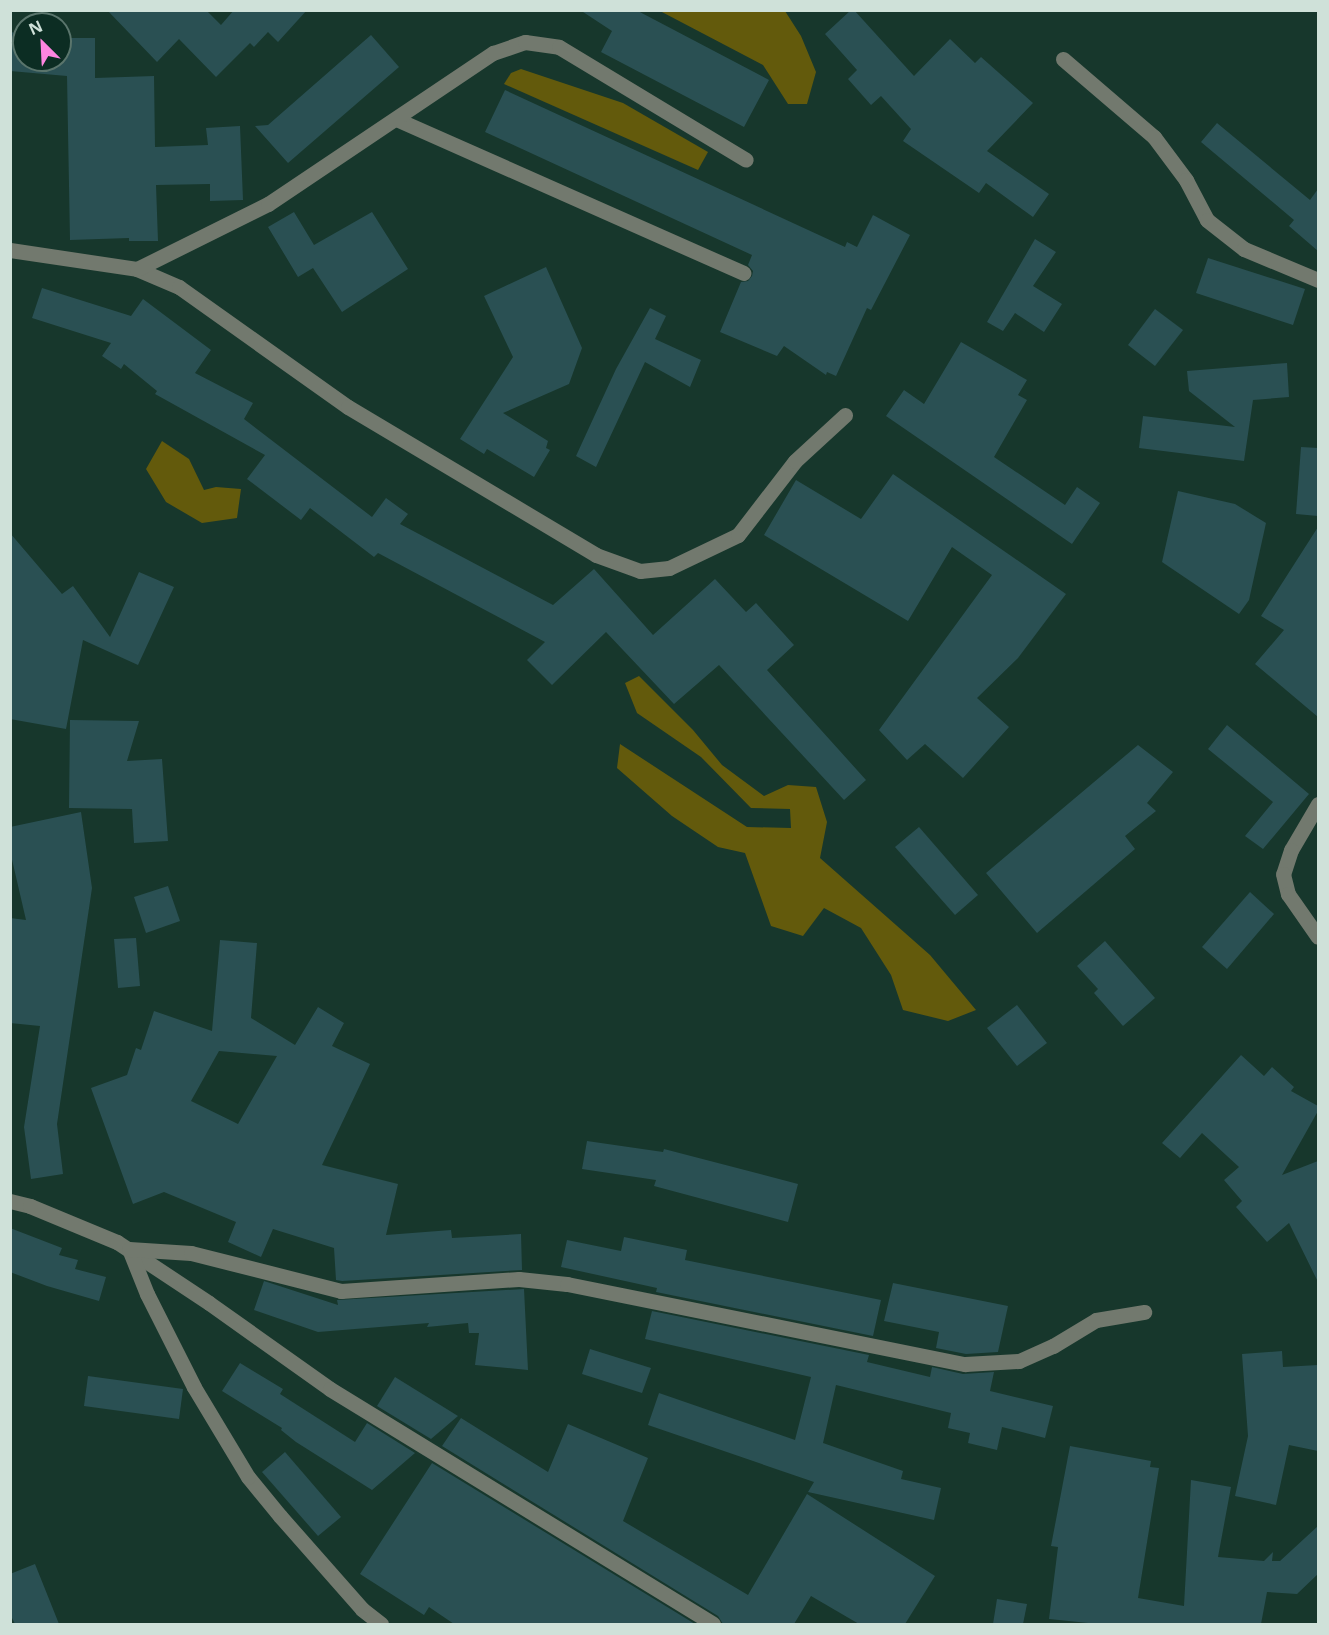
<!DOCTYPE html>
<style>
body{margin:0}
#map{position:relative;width:1329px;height:1635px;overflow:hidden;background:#17372c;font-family:"Noto Sans",sans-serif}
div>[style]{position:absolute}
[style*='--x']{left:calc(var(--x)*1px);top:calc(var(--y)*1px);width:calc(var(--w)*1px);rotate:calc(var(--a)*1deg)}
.forest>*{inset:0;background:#635a0c}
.building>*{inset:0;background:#2a5053}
.minor>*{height:15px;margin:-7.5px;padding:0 7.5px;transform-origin:7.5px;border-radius:7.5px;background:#72796e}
span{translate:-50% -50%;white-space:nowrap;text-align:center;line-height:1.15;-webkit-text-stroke:6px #0c2d23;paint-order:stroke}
.frame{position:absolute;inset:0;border:12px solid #cfe1d9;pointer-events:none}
.north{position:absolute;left:12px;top:12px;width:60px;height:60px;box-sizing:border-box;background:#0c2d23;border:2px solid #5a756c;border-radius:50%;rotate:336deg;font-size:16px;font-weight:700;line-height:24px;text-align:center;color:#cfe1d9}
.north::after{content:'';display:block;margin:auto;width:21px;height:27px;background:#fe85e0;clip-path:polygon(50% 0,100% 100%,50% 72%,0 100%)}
</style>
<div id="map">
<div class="forest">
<div style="clip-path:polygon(660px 11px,785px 11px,801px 36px,816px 72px,807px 104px,788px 104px,763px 65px)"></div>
<div style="clip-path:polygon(521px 69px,623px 103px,708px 152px,698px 170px,504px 84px,511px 73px)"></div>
<div style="clip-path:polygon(162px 441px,189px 459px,204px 490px,216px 487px,241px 489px,237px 518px,202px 523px,166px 502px,146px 469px)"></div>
<div style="clip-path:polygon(639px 676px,693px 730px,722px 765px,764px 796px,788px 785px,816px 787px,827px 822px,820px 858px,930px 955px,976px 1010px,948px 1021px,903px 1010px,891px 975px,861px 928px,824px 908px,803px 936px,771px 926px,745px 853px,718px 847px,672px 816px,617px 768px,620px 744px,747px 827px,791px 828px,790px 809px,751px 808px,701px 757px,637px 713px,625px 683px)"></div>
</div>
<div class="building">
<div style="clip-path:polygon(107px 10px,206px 10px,221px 25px,234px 10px,307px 10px,278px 42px,268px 32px,254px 47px,250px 43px,216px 77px,179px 39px,157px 62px)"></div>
<div style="clip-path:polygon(580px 10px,636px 10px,769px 80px,744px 127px,601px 52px,612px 31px)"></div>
<div style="clip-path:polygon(851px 10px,854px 10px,914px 76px,950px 39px,975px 63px,981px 57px,1033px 103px,987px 151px,1049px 194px,1033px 217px,986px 183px,979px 193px,903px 141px,911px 129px,881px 96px,871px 105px,848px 79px,857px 70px,825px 34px)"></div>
<div style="clip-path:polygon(10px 32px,24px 34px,24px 60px,60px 60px,60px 38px,95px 38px,95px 78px,154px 76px,155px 147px,208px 145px,206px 128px,240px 126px,243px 200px,210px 201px,210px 184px,156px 185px,158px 241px,129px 241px,129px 238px,70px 240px,67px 76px,10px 71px)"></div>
<div style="clip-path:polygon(371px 35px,399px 67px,288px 163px,255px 126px,268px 125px)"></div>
<div style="clip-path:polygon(505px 90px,845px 247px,847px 242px,857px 247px,873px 215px,910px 235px,871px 310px,867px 308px,836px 376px,827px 372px,826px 375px,784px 346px,777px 356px,720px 332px,741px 282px,748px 281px,752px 276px,753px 271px,748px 265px,752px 255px,485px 132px)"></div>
<div style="clip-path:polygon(1217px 123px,1310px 200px,1318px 189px,1318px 251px,1289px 226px,1294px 220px,1201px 142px)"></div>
<div style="clip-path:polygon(294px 212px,314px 245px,372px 212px,408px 269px,342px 312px,313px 268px,298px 277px,268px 227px)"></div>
<div style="clip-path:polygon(1035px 239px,1056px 252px,1033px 286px,1062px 304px,1044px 332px,1015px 313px,1003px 331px,987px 322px)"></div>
<div style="clip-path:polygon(1208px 258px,1305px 289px,1293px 325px,1196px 293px)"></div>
<div style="clip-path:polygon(546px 267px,582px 348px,569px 384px,503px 413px,548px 441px,546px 448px,550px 450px,534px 477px,487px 449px,484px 454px,460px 439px,513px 357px,484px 296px)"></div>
<div style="clip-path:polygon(42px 288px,131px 316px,143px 299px,211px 350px,195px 373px,253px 403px,244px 419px,372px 517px,386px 498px,408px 514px,400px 524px,553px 605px,594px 569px,653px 635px,715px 579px,746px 612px,756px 603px,794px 645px,767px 670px,866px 780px,844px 800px,719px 665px,674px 704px,606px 632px,552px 685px,527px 660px,545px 642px,378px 553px,374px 557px,310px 508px,301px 520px,247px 479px,265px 455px,155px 394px,157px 391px,124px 364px,121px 369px,102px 356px,111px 343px,32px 318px)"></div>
<div style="clip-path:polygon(650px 308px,666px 316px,655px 339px,701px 360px,690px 387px,645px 362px,596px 467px,576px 456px,616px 369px)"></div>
<div style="clip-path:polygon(1155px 309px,1183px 330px,1155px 366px,1128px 345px)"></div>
<div style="clip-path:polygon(961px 342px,1027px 380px,1018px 395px,1027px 400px,994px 457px,1065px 505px,1077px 487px,1100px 503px,1072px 544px,886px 416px,904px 390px,924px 404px)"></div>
<div style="clip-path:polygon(1287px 363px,1289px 397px,1253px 400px,1244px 461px,1139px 448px,1143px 416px,1235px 427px,1189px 391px,1187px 371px)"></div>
<div style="clip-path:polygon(1301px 447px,1318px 448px,1318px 516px,1296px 514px)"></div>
<div style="clip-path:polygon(893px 474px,1066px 594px,1018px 658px,977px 698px,1009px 727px,963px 778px,925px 744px,907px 760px,879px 730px,992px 575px,952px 547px,908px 621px,764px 535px,796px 480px,861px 519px)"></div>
<div style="clip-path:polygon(1178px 491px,1235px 504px,1266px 523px,1249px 600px,1239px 614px,1162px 562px)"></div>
<div style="clip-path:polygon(1318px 527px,1318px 717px,1255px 664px,1284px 630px,1261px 616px)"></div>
<div style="clip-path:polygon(10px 533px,62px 594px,73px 586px,110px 637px,139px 572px,174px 587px,138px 665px,83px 640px,66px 729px,10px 719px)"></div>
<div style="clip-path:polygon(70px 720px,139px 721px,127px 761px,162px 759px,168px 841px,134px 843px,132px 809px,69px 808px)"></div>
<div style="clip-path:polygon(1227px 725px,1309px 794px,1263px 849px,1245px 836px,1273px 802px,1208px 749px)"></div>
<div style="clip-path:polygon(1138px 745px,1173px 772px,1147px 803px,1156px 811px,1125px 836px,1135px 849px,1037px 933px,986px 873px)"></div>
<div style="clip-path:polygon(81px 812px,92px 888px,57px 1124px,63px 1174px,31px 1179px,24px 1127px,40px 1026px,10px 1023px,10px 918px,26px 920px,10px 851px,10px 827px)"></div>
<div style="clip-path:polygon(919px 827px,978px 895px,955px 915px,895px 847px)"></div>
<div style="clip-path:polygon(168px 886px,180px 921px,146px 933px,134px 897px)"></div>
<div style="clip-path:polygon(1250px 892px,1274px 914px,1227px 969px,1202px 947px)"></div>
<div style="clip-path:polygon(136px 938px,140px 986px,118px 988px,114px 939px)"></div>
<div style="clip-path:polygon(evenodd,220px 940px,257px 943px,251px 1018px,295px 1045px,318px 1007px,344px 1023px,332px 1046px,370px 1064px,322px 1165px,398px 1184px,386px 1235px,451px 1230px,452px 1238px,521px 1234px,522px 1270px,342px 1281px,336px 1280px,334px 1248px,273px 1229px,261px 1257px,228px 1242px,236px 1222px,164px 1192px,133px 1204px,91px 1088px,127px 1075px,136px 1048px,141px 1050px,154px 1011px,212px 1031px,220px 940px,219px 1051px,277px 1056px,238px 1124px,191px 1101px,219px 1051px)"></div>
<div style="clip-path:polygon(1105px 941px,1155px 998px,1123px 1026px,1094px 993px,1098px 989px,1077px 966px)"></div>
<div style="clip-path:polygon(1017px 1005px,1047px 1043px,1017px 1066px,987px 1028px)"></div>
<div style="clip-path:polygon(1241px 1055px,1264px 1076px,1272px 1067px,1294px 1087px,1291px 1091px,1318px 1106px,1318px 1111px,1282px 1175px,1318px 1161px,1318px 1282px,1289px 1223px,1267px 1242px,1236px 1207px,1242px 1201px,1224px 1180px,1239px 1167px,1202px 1133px,1180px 1158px,1162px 1143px)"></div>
<div style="clip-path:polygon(587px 1141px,663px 1152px,664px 1149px,798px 1184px,788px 1222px,654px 1186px,656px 1180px,582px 1169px)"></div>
<div style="clip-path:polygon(10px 1228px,62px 1248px,59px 1255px,78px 1260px,75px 1269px,106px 1277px,99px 1301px,47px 1286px,10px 1272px)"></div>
<div style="clip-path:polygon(624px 1237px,687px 1250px,685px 1260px,881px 1300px,873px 1336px,656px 1292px,657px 1288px,561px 1267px,567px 1240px,621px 1251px)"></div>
<div style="clip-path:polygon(264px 1281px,338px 1305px,337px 1300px,524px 1289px,528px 1370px,475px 1365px,479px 1333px,469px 1333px,468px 1323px,427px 1327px,429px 1323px,318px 1332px,254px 1310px)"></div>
<div style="clip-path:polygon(893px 1283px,1008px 1306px,998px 1352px,966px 1354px,936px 1348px,939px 1332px,884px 1321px)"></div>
<div style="clip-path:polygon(652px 1311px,869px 1355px,867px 1362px,930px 1377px,932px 1367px,963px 1374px,994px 1372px,990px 1391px,1053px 1406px,1045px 1438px,1002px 1427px,997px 1450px,968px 1443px,970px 1433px,948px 1428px,951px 1413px,836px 1385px,823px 1443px,903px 1471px,901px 1479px,941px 1488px,934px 1520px,808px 1492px,814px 1482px,648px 1425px,659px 1393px,795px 1440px,811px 1377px,645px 1339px)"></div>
<div style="clip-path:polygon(590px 1349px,651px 1368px,642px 1393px,582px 1374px)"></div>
<div style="clip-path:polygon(1282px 1351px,1283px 1367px,1318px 1365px,1318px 1451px,1289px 1445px,1276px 1505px,1235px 1496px,1248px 1436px,1242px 1354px)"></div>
<div style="clip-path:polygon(240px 1363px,283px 1389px,280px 1394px,355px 1442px,367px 1423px,415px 1453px,372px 1490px,296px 1442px,281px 1430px,282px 1428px,222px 1391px)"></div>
<div style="clip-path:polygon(88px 1376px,183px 1389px,179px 1419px,84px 1406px)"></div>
<div style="clip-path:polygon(395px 1377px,458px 1416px,431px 1439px,377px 1406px)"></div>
<div style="clip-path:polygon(461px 1418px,548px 1472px,568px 1424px,648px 1458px,623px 1521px,748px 1595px,807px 1494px,935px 1576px,905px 1624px,859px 1624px,811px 1596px,794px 1624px,723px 1624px,718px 1616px,442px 1446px)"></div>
<div style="clip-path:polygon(1070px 1446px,1151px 1461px,1150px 1467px,1159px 1468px,1138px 1598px,1184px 1606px,1191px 1480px,1231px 1487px,1218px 1557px,1264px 1561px,1273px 1552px,1272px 1561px,1280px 1561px,1318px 1526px,1318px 1574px,1297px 1594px,1267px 1592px,1261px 1624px,1098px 1624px,1049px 1619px,1058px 1547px,1051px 1546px)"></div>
<div style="clip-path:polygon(285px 1452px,341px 1517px,318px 1536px,262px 1472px)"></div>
<div style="clip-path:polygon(432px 1463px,695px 1624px,454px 1624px,429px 1607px,424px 1615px,360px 1574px)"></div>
<div style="clip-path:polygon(35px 1564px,59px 1624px,15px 1624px,10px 1614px,10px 1574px)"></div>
<div style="clip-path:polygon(997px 1599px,1027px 1604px,1023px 1624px,993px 1624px)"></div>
</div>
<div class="minor">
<div style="--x:1063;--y:59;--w:120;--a:40.6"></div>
<div style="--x:1154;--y:137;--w:54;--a:53.3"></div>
<div style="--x:1186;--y:180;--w:45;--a:62.3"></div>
<div style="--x:1207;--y:220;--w:47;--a:38.1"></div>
<div style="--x:1244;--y:249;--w:80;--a:22.7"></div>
<div style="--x:396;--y:119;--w:380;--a:23.9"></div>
<div style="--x:10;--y:250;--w:128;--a:8.5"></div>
<div style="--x:137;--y:269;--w:46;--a:23.2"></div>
<div style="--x:179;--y:287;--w:207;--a:35.4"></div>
<div style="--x:348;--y:407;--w:289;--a:30.8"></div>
<div style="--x:596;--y:555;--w:47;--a:20"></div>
<div style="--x:640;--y:571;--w:29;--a:-6"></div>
<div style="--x:669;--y:568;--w:76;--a:-25.6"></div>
<div style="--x:738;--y:535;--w:93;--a:-52.4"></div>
<div style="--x:795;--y:461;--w:68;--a:-42.6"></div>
<div style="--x:137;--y:269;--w:146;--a:-26.4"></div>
<div style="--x:268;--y:204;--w:271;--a:-33.9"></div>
<div style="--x:493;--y:53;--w:34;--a:-19"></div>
<div style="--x:525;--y:42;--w:34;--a:8"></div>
<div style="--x:559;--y:47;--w:218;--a:31.1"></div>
<div style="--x:1318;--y:804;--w:53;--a:120.4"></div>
<div style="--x:1291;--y:850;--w:25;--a:108"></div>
<div style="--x:1283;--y:874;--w:21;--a:76"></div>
<div style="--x:1288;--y:894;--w:52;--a:55.1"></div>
<div style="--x:10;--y:1201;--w:21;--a:14"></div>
<div style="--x:30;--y:1206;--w:94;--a:22.5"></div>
<div style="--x:117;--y:1242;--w:110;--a:33.5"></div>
<div style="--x:209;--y:1303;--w:148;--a:35.4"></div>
<div style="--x:330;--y:1389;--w:449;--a:31.5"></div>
<div style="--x:381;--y:1624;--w:24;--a:-142"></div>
<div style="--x:362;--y:1609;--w:124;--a:-131.4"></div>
<div style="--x:280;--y:1516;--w:50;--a:-129.4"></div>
<div style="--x:248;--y:1477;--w:105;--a:-121"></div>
<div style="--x:194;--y:1387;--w:104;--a:-116.8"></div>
<div style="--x:147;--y:1294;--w:48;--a:-111.8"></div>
<div style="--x:129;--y:1249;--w:62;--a:3.7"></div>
<div style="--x:191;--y:1253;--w:155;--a:14.2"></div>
<div style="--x:341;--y:1291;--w:178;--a:-3.9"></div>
<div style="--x:519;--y:1279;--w:48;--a:5.9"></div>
<div style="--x:567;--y:1284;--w:406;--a:11.4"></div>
<div style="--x:965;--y:1364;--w:54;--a:-3.2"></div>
<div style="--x:1019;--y:1361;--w:37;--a:-24"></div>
<div style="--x:1053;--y:1346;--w:50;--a:-31.2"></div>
<div style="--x:1096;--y:1320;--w:49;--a:-9.5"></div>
</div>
<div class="frame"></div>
<div class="north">N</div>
</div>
